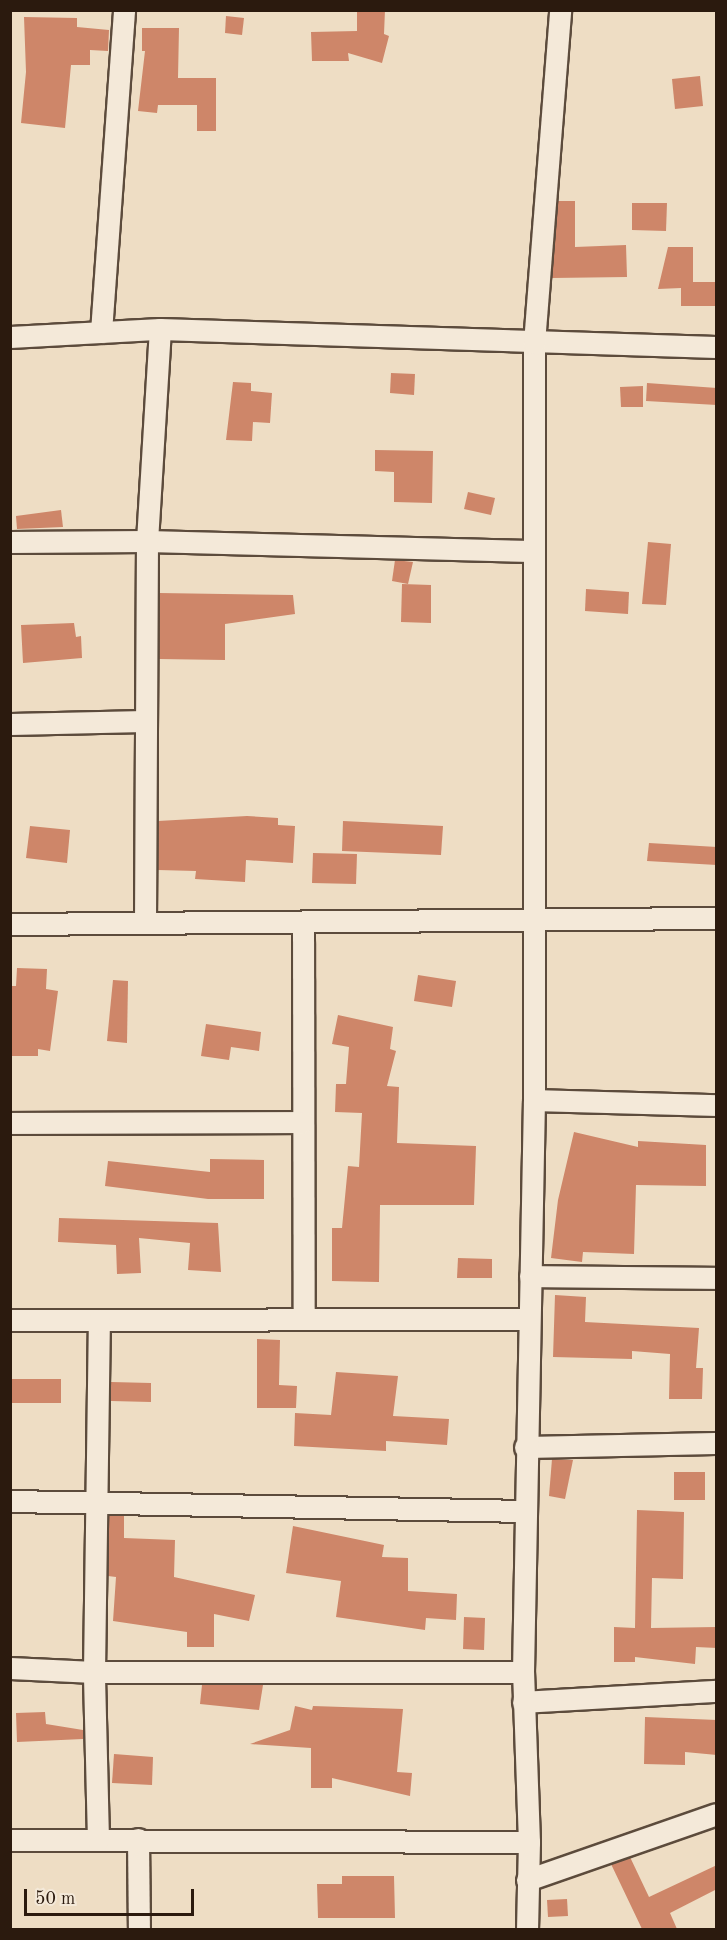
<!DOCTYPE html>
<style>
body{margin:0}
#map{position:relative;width:727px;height:1940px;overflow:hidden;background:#eeddc4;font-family:"Old Standard TT",serif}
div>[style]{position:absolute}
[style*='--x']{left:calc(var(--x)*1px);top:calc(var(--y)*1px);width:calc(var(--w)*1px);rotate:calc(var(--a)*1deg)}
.building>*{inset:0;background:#ce8669}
.roads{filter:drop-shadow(2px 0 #5c4b3c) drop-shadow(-2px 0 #5c4b3c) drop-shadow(0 2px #5c4b3c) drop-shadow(0 -2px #5c4b3c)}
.minor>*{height:21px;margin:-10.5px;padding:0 10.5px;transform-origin:10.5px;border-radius:10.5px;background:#f4e9d9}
span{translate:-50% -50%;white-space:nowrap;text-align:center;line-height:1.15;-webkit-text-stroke:6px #f4e9d9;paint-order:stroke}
.frame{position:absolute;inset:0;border:12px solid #2b1a0e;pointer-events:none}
.scale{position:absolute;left:24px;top:1889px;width:170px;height:27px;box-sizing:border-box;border:3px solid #2b1a0e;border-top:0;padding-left:8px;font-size:18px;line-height:21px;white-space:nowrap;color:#2b1a0e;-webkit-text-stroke:4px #f4e9d9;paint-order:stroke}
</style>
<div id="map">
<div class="building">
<div style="clip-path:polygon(357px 10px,385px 10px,384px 34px,389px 36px,382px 63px,348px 53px,349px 61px,312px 61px,311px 32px,357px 31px)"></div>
<div style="clip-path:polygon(226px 16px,244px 18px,242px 35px,225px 33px)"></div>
<div style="clip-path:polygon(24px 17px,77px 18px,77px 27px,109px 30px,108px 51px,90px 50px,90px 65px,71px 65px,65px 128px,21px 123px,26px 72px)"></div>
<div style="clip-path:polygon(142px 28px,179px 28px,178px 78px,216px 78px,216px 131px,197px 131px,197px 105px,158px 105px,157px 113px,138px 111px,145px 51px,142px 51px)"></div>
<div style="clip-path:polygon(700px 76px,703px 106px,675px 109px,672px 79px)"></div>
<div style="clip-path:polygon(558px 201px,575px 201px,575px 247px,626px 245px,627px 277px,552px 278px)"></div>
<div style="clip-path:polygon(632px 203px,667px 203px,666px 231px,632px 230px)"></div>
<div style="clip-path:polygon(668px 247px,693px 247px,693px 282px,716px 282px,716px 306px,681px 306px,681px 288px,658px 289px)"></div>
<div style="clip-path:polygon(391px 373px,415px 374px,414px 395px,390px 393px)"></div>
<div style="clip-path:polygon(233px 382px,251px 383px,251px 391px,272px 393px,270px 423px,253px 422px,252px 441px,226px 440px)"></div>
<div style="clip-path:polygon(647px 383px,717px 388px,717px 405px,646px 401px)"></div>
<div style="clip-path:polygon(643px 386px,643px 407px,621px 407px,620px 387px)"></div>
<div style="clip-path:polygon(375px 450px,433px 451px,432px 503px,394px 502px,394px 472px,375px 471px)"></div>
<div style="clip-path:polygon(468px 492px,495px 498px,491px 515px,464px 509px)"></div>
<div style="clip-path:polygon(61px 510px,63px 527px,17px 529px,16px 516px)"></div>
<div style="clip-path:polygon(648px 542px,671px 544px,666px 605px,642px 604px)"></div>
<div style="clip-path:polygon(395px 560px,413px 562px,408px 584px,392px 581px)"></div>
<div style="clip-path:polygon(402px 584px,431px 585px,431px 623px,401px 622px)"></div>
<div style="clip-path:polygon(586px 589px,629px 592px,628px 614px,585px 611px)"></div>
<div style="clip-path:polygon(159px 593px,293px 595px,295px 614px,225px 624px,225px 660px,159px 659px)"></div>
<div style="clip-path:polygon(74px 623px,76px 637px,81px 636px,82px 658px,23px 663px,21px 625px)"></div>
<div style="clip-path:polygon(247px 816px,278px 818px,278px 825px,295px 826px,293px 863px,246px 860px,245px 882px,195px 879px,196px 871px,158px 870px,158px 821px)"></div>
<div style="clip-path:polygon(343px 821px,443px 826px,441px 855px,342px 851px)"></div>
<div style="clip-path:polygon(30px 826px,70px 830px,67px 863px,26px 858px)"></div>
<div style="clip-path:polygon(649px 843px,717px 847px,717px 865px,647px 861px)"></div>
<div style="clip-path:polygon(313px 853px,357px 854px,356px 884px,312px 883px)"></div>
<div style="clip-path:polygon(17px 968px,47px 969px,46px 989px,58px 991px,50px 1051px,38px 1049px,38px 1056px,10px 1056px,10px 986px,16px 986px)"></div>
<div style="clip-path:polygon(418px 975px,456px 981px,452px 1007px,414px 1001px)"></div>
<div style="clip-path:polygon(113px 980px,128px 981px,127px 1043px,107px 1041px)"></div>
<div style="clip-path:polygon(338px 1015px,393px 1027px,390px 1049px,396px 1051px,387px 1086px,399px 1087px,397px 1143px,476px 1146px,474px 1205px,380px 1205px,379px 1282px,332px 1281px,332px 1228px,342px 1228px,348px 1166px,359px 1167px,362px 1113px,335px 1112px,336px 1084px,346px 1084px,349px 1047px,332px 1044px)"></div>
<div style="clip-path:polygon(206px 1024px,261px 1032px,259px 1051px,231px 1047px,229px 1060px,201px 1056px)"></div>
<div style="clip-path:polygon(574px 1132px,638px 1147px,638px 1141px,706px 1145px,706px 1186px,636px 1185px,634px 1254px,583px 1252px,582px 1262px,551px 1258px,558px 1200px)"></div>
<div style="clip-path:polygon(210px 1159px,264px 1160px,264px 1199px,208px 1199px,105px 1186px,108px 1161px,210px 1172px)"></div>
<div style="clip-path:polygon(59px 1218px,218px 1223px,221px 1272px,188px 1270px,190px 1243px,139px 1238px,141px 1273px,117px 1274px,116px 1245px,58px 1242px)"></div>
<div style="clip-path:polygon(458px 1258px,492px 1259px,492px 1278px,457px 1278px)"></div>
<div style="clip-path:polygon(555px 1295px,586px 1297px,585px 1322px,699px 1328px,696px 1368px,703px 1368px,702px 1399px,669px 1399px,670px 1354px,632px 1351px,632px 1359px,553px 1357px)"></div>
<div style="clip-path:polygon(257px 1339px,280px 1340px,279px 1385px,297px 1386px,296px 1408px,257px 1408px)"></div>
<div style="clip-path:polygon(336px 1372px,398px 1376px,393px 1416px,449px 1419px,447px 1445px,386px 1441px,386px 1451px,294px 1446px,295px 1413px,331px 1415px)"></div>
<div style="clip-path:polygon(10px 1379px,61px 1379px,61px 1403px,10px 1403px)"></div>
<div style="clip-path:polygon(111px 1382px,151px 1383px,151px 1402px,111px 1401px)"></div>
<div style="clip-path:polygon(552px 1459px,573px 1460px,565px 1499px,549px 1496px)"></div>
<div style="clip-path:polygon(674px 1472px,705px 1472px,705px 1500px,674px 1500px)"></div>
<div style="clip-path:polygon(637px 1510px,684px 1512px,683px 1579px,652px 1578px,651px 1628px,717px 1627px,717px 1648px,696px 1647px,695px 1664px,635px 1657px,635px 1662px,614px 1662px,614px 1627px,635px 1628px)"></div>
<div style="clip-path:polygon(109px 1516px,124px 1516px,124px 1538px,175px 1540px,174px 1577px,255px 1595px,249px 1621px,214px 1614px,214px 1647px,187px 1647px,187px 1632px,113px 1621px,116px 1577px,108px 1576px)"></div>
<div style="clip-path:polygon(293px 1526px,384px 1545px,382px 1557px,408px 1558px,408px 1591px,457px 1594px,456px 1620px,426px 1618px,425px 1630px,336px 1617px,341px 1581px,286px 1573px)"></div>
<div style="clip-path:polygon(464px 1617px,485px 1618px,484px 1650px,463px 1649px)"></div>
<div style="clip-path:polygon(202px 1685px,263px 1685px,259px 1710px,200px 1704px)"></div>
<div style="clip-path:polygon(295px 1706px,312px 1710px,313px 1706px,403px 1709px,397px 1772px,412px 1773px,410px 1796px,332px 1778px,332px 1788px,311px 1788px,311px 1748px,250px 1744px,290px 1730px)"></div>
<div style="clip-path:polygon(45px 1712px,46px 1724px,83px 1730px,83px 1739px,17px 1742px,16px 1713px)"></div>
<div style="clip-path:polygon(645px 1717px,717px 1720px,717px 1755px,685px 1752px,685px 1765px,644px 1764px)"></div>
<div style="clip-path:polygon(114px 1754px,153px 1757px,152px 1785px,112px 1783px)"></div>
<div style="clip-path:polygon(630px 1857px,649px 1897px,717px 1865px,717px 1889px,670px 1913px,677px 1929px,642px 1929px,611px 1864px)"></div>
<div style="clip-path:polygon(342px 1876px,394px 1876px,395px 1918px,318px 1918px,317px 1884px,342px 1884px)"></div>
<div style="clip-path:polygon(567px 1899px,568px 1916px,548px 1917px,547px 1900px)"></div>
</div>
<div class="roads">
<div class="minor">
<div style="--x:101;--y:332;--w:323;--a:-85.9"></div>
<div style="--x:10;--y:337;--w:150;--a:-3.1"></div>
<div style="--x:160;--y:329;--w:556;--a:1.85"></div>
<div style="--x:10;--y:542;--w:137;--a:-0.4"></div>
<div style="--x:147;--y:541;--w:384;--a:1.5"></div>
<div style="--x:10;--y:724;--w:135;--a:-1.3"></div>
<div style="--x:303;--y:922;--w:397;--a:89.9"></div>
<div style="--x:145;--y:923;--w:382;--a:-89.7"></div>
<div style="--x:147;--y:541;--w:212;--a:-86.5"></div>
<div style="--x:10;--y:924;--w:706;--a:-0.49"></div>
<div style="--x:534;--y:1100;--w:182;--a:1.6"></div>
<div style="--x:10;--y:1123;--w:293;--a:-0.2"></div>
<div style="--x:530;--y:1276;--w:186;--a:0.6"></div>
<div style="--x:10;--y:1320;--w:519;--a:-0.11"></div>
<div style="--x:525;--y:1447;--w:191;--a:-1.2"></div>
<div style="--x:10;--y:1501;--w:514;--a:1.11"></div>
<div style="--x:10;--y:1668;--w:84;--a:2.7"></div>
<div style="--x:94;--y:1672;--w:429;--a:0"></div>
<div style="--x:523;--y:1702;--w:193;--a:-3.3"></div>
<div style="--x:138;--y:1839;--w:91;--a:89.4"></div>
<div style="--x:10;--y:1840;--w:519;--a:0.22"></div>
<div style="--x:98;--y:1840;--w:168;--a:-91.4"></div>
<div style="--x:94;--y:1672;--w:352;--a:-89.2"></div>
<div style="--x:527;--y:1880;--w:200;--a:-19.2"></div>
<div style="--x:527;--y:1930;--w:88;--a:-88.7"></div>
<div style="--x:529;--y:1842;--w:170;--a:-92"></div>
<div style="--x:523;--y:1672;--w:572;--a:-88.9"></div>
<div style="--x:534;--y:1100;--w:757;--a:-90"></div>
<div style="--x:534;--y:343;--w:334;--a:-85.5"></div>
</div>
</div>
<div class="frame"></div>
<div class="scale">50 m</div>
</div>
